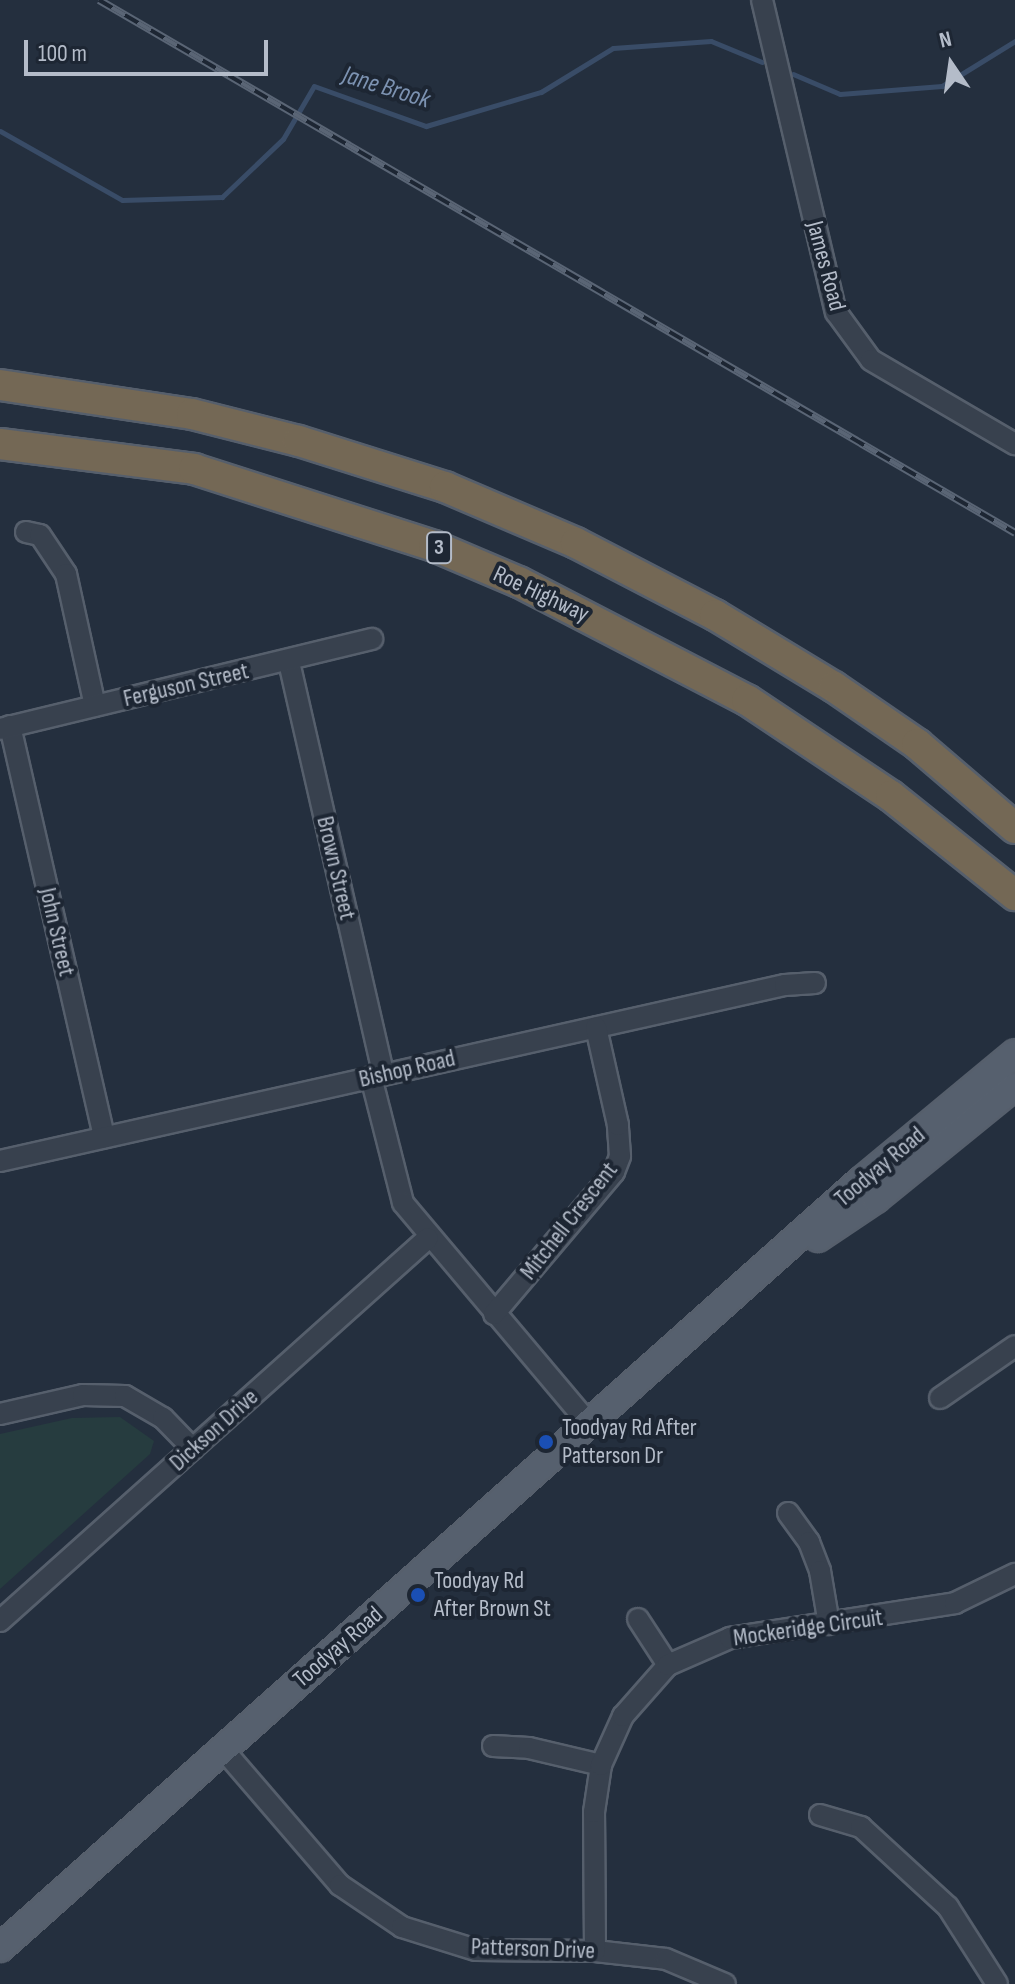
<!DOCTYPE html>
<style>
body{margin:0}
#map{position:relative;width:1015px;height:1984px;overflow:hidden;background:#242f3e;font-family:"Sofia Sans Condensed",sans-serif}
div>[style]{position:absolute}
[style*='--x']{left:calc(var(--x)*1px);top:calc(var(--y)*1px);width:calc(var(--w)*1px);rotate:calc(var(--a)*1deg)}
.green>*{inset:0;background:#263c3f}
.stream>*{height:5px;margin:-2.5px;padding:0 2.5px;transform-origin:2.5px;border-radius:2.5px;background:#394c67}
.roads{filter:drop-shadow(2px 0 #565f6c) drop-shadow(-2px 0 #565f6c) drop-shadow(0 2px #565f6c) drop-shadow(0 -2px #565f6c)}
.minor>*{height:20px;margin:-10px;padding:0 10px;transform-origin:10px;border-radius:10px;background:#38414e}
.major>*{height:26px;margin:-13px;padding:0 13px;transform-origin:13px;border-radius:13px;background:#56606e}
.highway>*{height:30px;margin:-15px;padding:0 15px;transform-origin:15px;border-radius:15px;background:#746855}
.rail>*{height:8px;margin-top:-4px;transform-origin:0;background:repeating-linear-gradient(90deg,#1d2633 0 15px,#5a6575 0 30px);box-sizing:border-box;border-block:2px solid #5a6575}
.dots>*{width:22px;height:22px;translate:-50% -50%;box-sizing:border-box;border:4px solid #1d2633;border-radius:50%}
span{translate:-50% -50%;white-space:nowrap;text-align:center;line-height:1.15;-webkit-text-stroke:8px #1d2633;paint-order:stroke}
.shield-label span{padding:2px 6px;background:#1d2633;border:2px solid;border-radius:6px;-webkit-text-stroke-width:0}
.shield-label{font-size:22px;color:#b4bcc9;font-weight:700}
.street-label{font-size:24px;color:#b4bcc9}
.poi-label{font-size:24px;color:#b4bcc9}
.left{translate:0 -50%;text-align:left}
.water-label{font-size:26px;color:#7c92b1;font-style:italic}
.north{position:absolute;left:911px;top:24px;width:80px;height:80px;-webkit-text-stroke:6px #1d2633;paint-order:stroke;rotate:347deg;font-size:22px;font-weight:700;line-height:32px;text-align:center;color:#b4bcc9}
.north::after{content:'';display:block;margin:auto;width:28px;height:36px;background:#b4bcc9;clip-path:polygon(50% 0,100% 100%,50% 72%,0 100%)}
.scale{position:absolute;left:24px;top:40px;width:244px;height:36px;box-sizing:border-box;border:4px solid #b4bcc9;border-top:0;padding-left:10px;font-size:24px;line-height:28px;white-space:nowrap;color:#b4bcc9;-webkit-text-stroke:6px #1d2633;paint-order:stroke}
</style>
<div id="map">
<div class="green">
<div style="clip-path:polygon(120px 1417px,154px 1441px,150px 1454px,0 1589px,0 1434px,72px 1418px)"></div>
</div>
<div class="stream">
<div style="--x:793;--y:74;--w:51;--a:23.1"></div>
<div style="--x:840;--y:94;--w:102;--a:-4.5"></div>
<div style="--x:942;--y:86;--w:86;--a:-31.7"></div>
<div style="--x:0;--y:131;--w:140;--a:29.5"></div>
<div style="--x:122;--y:200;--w:100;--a:-1.7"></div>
<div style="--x:222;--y:197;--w:84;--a:-43.6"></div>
<div style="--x:283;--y:139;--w:61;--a:-59.7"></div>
<div style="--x:314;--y:86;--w:119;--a:19.7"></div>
<div style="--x:426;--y:126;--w:120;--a:-16.5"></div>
<div style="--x:541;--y:92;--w:84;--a:-31.4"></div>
<div style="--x:613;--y:48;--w:98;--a:-4.1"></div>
<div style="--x:711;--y:41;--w:55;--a:22.4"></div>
</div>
<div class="roads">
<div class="minor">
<div style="--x:762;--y:0;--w:321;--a:76.7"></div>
<div style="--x:836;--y:312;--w:59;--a:53.9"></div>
<div style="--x:871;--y:360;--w:167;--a:30.3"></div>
<div style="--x:26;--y:532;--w:14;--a:12"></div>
<div style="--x:40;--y:535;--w:47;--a:56.3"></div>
<div style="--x:66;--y:574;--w:135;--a:77.6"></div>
<div style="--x:289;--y:662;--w:423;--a:77.1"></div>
<div style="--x:10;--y:726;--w:422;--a:77.1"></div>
<div style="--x:0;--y:729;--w:383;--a:-13.6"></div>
<div style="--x:371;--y:1077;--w:130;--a:75.7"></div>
<div style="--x:403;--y:1203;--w:292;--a:49.9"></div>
<div style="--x:0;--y:1161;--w:804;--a:-12.64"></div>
<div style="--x:785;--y:985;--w:30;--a:-4"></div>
<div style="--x:494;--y:1314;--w:186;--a:-49.8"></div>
<div style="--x:614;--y:1172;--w:17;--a:-69"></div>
<div style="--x:620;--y:1156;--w:31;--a:-94"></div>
<div style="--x:618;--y:1125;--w:100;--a:-102.7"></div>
<div style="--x:940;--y:1398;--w:91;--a:-34.7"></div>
<div style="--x:0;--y:1414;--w:85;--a:-12.9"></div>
<div style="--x:83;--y:1395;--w:42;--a:1.4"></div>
<div style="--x:125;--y:1396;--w:44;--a:30.1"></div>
<div style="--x:163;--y:1418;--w:43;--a:45.9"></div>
<div style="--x:788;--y:1513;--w:36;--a:54"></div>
<div style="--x:809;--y:1542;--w:31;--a:69"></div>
<div style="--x:820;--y:1571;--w:54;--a:80.4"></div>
<div style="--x:638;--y:1619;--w:55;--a:56.9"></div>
<div style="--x:0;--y:1621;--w:574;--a:-41.82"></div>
<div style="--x:493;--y:1746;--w:36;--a:3"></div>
<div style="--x:529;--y:1748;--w:74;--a:13.3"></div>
<div style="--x:222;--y:1748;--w:181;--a:49.3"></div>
<div style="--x:340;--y:1885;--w:75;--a:34.1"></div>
<div style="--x:402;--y:1927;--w:77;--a:17.3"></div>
<div style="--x:476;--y:1950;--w:119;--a:0.5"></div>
<div style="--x:595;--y:1951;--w:71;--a:6.4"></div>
<div style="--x:666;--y:1959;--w:64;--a:23"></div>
<div style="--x:820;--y:1815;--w:43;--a:16.3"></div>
<div style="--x:861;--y:1827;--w:118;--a:42.6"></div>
<div style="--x:948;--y:1907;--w:91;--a:57.5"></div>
<div style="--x:595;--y:1951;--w:139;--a:-90.4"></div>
<div style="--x:594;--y:1812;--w:48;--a:-81.5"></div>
<div style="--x:601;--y:1765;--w:54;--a:-65.8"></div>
<div style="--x:623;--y:1716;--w:68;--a:-48.6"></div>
<div style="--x:668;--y:1665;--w:68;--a:-23.5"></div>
<div style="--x:730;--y:1638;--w:228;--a:-8.8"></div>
<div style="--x:955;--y:1603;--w:67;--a:-25.8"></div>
</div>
<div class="major">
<div style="--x:818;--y:1238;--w:70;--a:-33.9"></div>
<div style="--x:876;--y:1199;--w:179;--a:-39.1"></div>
<div style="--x:0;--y:1948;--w:1153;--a:-41.7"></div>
<div style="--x:861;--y:1181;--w:200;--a:-39.7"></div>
</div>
<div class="highway">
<div style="--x:0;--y:385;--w:194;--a:8.6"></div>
<div style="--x:192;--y:414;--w:110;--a:14.2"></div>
<div style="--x:299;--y:441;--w:153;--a:17.5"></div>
<div style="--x:445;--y:487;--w:142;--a:23.1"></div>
<div style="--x:576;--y:543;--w:157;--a:27.4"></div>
<div style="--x:715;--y:615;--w:139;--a:31.2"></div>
<div style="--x:834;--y:687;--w:101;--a:34.5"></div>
<div style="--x:917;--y:744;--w:129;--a:40.6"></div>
<div style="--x:0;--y:444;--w:196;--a:7.3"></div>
<div style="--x:194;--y:469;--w:252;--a:17.8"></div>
<div style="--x:434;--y:546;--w:92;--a:23"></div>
<div style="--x:519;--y:582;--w:257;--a:27.4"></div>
<div style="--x:747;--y:700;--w:173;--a:33.7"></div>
<div style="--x:891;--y:796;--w:159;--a:38.6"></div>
</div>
</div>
<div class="rail">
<div style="--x:99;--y:0;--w:1060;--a:30.19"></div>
</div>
<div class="dots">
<div style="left:546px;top:1442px;background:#1a4fb4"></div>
<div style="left:418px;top:1595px;background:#1a4fb4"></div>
</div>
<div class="shield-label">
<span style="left:439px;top:548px">3</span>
</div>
<div class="street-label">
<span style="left:826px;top:266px;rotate:75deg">James Road</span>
<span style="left:541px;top:594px;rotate:25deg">Roe Highway</span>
<span style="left:186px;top:685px;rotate:-13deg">Ferguson Street</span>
<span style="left:336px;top:868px;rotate:77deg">Brown Street</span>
<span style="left:57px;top:932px;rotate:77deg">John Street</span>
<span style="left:407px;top:1069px;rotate:-13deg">Bishop Road</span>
<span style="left:880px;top:1167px;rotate:-40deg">Toodyay Road</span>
<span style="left:569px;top:1221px;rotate:-52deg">Mitchell Crescent</span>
<span style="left:214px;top:1430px;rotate:-42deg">Dickson Drive</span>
<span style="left:808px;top:1628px;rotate:-8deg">Mockeridge Circuit</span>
<span style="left:338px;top:1647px;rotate:-41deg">Toodyay Road</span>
<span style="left:533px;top:1949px;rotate:2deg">Patterson Drive</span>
</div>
<div class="poi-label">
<span class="left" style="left:562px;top:1442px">Toodyay Rd After<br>Patterson Dr</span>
<span class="left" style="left:434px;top:1595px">Toodyay Rd<br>After Brown St</span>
</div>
<div class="water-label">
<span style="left:386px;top:88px;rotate:17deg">Jane Brook</span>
</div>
<div class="north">N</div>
<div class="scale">100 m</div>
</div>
